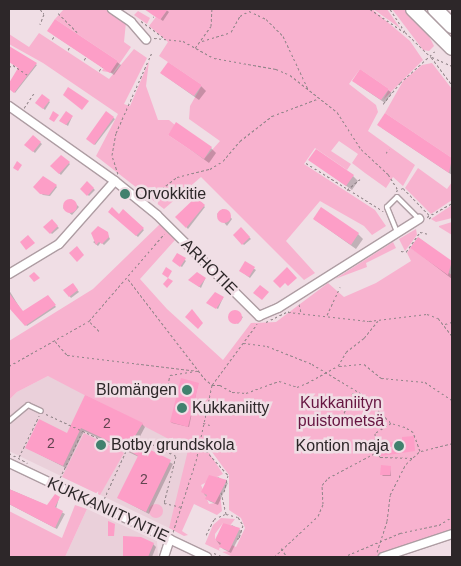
<!DOCTYPE html>
<meta charset="utf-8">
<style>
body{margin:0}
#map{position:relative;width:461px;height:566px;overflow:hidden;background:#f0dee5;font-family:Arial,sans-serif}
div>[style]{position:absolute}
[style*='--x']{left:calc(var(--x)*1px);top:calc(var(--y)*1px);width:calc(var(--w)*1px);rotate:calc(var(--a)*1deg)}
.built>*{inset:0;background:#ead0da}
.green>*{inset:0;background:#f8b2cf}
.round{border-radius:50%}
.shadow>*{inset:0;background:#0003}
.building>*{inset:0;background:#fd9ec7}
.path>*{height:1px;margin-top:-0.5px;transform-origin:0;background:repeating-linear-gradient(90deg,#908488 0 2.5px,transparent 0 5px)}
.roads{filter:drop-shadow(1px 0 #ae9da3) drop-shadow(-1px 0 #ae9da3) drop-shadow(0 1px #ae9da3) drop-shadow(0 -1px #ae9da3)}
.lane>*{height:4px;margin:-2px;padding:0 2px;transform-origin:2px;border-radius:2px;background:#fff}
.street>*{height:8px;margin:-4px;padding:0 4px;transform-origin:4px;border-radius:4px;background:#fff}
.highway>*{height:14px;margin:-7px;padding:0 7px;transform-origin:7px;border-radius:7px;background:#fff}
.dots>*{width:14px;height:14px;translate:-50% -50%;box-sizing:border-box;border:2px solid #f0dee5;border-radius:50%}
span{translate:-50% -50%;white-space:nowrap;text-align:center;line-height:1.15;-webkit-text-stroke:5px #f0dee5;paint-order:stroke}
.number-label{font-size:14px;color:#614550}
.number-label span{-webkit-text-stroke-width:0}
.poi-label{font-size:16px;color:#2d2729}
.left{translate:0 -50%;text-align:left}
.right{translate:-100% -50%;text-align:right}
.street-label{font-size:16px;color:#2d2729}
.park-label{font-size:16px;color:#661541}
.frame{position:absolute;inset:0;border:10px solid #2d2729;pointer-events:none}
</style>
<div id="map">
<div class="built">
<div style="clip-path:polygon(48px 376px,137px 396px,195px 440px,169px 528px,9px 451px,9px 400px,17px 392px)"></div>
<div style="clip-path:polygon(87px 509px,157px 541px,158px 557px,65px 557px)"></div>
</div>
<div class="green">
<div style="clip-path:polygon(64px 9px,107px 9px,126px 22px,124px 42px,131px 47px,113px 73px,102px 71px,104px 68px,110px 72px,118px 61px,55px 19px)"></div>
<div style="clip-path:polygon(168px 9px,372px 9px,410px 41px,423px 60px,383px 100px,389px 89px,360px 69px,349px 84px,376px 105px,378px 112px,368px 131px,415px 165px,403px 186px,393px 177px,386px 188px,365px 173px,352px 163px,358px 154px,339px 141px,331px 151px,351px 164px,347px 170px,315px 148px,304px 164px,375px 210px,386px 226px,372px 235px,364px 226px,320px 201px,286px 241px,315px 273px,304px 280px,201px 177px,164px 209px,96px 156px,118px 114px,43px 63px,9px 44px,9px 34px,29px 47px,39px 33px,109px 79px,134px 49px,147px 58px,124px 104px,130px 106px,149px 61px,146px 86px,158px 120px,169px 120px,175px 125px,168px 135px,204px 159px,220px 141px,189px 119px,190px 106px,202px 85px,159px 56px,168px 42px,149px 26px,156px 17px,160px 20px)"></div>
<div style="clip-path:polygon(373px 9px,387px 9px,400px 28px)"></div>
<div style="clip-path:polygon(392px 9px,404px 9px,428px 34px,434px 46px,429px 51px,423px 50px)"></div>
<div style="clip-path:polygon(138px 11px,150px 18px,147px 24px,134px 15px)"></div>
<div style="clip-path:polygon(432px 63px,452px 89px,452px 158px,385px 113px,403px 81px,422px 65px)"></div>
<div style="clip-path:polygon(418px 168px,447px 189px,452px 182px,452px 200px,431px 214px,405px 188px)"></div>
<div style="clip-path:polygon(452px 205px,452px 218px,436px 222px,431px 219px)"></div>
<div style="clip-path:polygon(452px 222px,452px 235px,439px 227px,439px 226px)"></div>
<div style="clip-path:polygon(160px 224px,175px 240px,140px 279px,167px 309px,223px 360px,251px 323px,276px 322px,328px 283px,344px 297px,376px 283px,411px 261px,407px 253px,410px 248px,452px 275px,452px 530px,374px 557px,233px 557px,205px 544px,213px 525px,221px 518px,235px 519px,229px 527px,223px 523px,215px 534px,215px 540px,221px 543px,219px 550px,222px 552px,229px 551px,232px 545px,236px 547px,245px 528px,241px 518px,229px 510px,229px 475px,209px 448px,208px 451px,223px 474px,201px 485px,209px 504px,215px 503px,220px 494px,222px 511px,217px 515px,194px 504px,182px 531px,188px 535px,184px 536px,169px 528px,191px 438px,184px 447px,48px 376px,17px 392px,9px 400px,9px 341px,93px 289px)"></div>
<div style="clip-path:polygon(416px 229px,417px 235px,405px 251px,399px 239px)"></div>
<div style="clip-path:polygon(393px 242px,396px 248px,366px 263px,367px 267px,335px 279px)"></div>
<div style="clip-path:polygon(84px 433px,124px 453px,100px 495px,62px 477px)"></div>
<div class="round" style="left:149px;top:504px;width:14px;height:14px"></div>
<div style="clip-path:polygon(75px 505px,87px 509px,65px 557px,9px 557px,9px 511px,62px 538px)"></div>
</div>
<div class="shadow">
<div style="clip-path:polygon(145px 9px,165px 9px,169px 12px,163px 21px)"></div>
<div style="clip-path:polygon(52px 34px,117px 62px,121px 65px,114px 75px)"></div>
<div style="clip-path:polygon(11px 49px,37px 65px,15px 93px,9px 85px,20px 68px,9px 61px)"></div>
<div style="clip-path:polygon(161px 73px,201px 86px,206px 91px,199px 100px)"></div>
<div style="clip-path:polygon(357px 84px,388px 90px,392px 93px,385px 103px)"></div>
<div style="clip-path:polygon(42px 96px,50px 102px,45px 110px,37px 103px)"></div>
<div style="clip-path:polygon(106px 113px,115px 119px,95px 145px,88px 139px)"></div>
<div style="clip-path:polygon(385px 115px,452px 160px,452px 175px,382px 128px)"></div>
<div style="clip-path:polygon(72px 117px,68px 126px,62px 122px)"></div>
<div style="clip-path:polygon(169px 134px,211px 148px,216px 153px,209px 163px)"></div>
<div style="clip-path:polygon(33px 137px,42px 144px,35px 153px,26px 145px)"></div>
<div style="clip-path:polygon(62px 157px,70px 164px,61px 175px,51px 166px)"></div>
<div style="clip-path:polygon(310px 160px,353px 176px,358px 181px,352px 190px)"></div>
<div style="clip-path:polygon(87px 183px,95px 190px,89px 196px,82px 189px)"></div>
<div style="clip-path:polygon(34px 187px,56px 186px,57px 187px,50px 196px,43px 195px)"></div>
<div style="clip-path:polygon(71px 199px,79px 207px,72px 215px,63px 208px)"></div>
<div style="clip-path:polygon(196px 199px,205px 207px,188px 229px,177px 217px)"></div>
<div style="clip-path:polygon(223px 209px,232px 219px,227px 226px,217px 214px)"></div>
<div style="clip-path:polygon(123px 211px,144px 230px,138px 237px,110px 212px,119px 215px)"></div>
<div style="clip-path:polygon(314px 219px,358px 234px,363px 239px,356px 249px)"></div>
<div style="clip-path:polygon(52px 221px,59px 228px,52px 234px,45px 227px)"></div>
<div style="clip-path:polygon(241px 229px,251px 239px,244px 245px,234px 235px)"></div>
<div style="clip-path:polygon(107px 233px,110px 239px,104px 245px,101px 242px,98px 246px,93px 242px)"></div>
<div style="clip-path:polygon(419px 238px,452px 263px,452px 279px,412px 248px)"></div>
<div style="clip-path:polygon(178px 254px,186px 261px,182px 267px,174px 262px)"></div>
<div style="clip-path:polygon(245px 263px,256px 270px,250px 278px,242px 272px)"></div>
<div style="clip-path:polygon(205px 279px,201px 288px,191px 281px)"></div>
<div style="clip-path:polygon(72px 284px,79px 292px,71px 298px,65px 290px)"></div>
<div style="clip-path:polygon(9px 290px,23px 313px,48px 297px,56px 307px,27px 326px,9px 307px)"></div>
<div style="clip-path:polygon(223px 298px,218px 309px,209px 304px)"></div>
<div style="clip-path:polygon(232px 311px,243px 317px,238px 324px,229px 315px)"></div>
<div style="clip-path:polygon(198px 384px,189px 427px,172px 423px,171px 422px)"></div>
<div style="clip-path:polygon(86px 396px,142px 424px,145px 427px,136px 444px,173px 464px,149px 514px,119px 498px,139px 457px,84px 431px,66px 468px,27px 448px,68px 435px)"></div>
<div style="clip-path:polygon(390px 467px,391px 476px,383px 476px,382px 475px)"></div>
<div style="clip-path:polygon(218px 477px,228px 483px,218px 505px,209px 501px,203px 492px)"></div>
<div style="clip-path:polygon(9px 489px,48px 506px,59px 498px,56px 509px,65px 514px,57px 529px,9px 504px)"></div>
<div style="clip-path:polygon(232px 525px,242px 531px,231px 553px,223px 549px,216px 540px)"></div>
<div style="clip-path:polygon(124px 537px,153px 544px,156px 547px,152px 557px,124px 557px)"></div>
</div>
<div class="building">
<div style="clip-path:polygon(144px 9px,168px 9px,160px 20px)"></div>
<div style="clip-path:polygon(55px 19px,118px 61px,110px 73px,47px 31px)"></div>
<div style="clip-path:polygon(9px 46px,37px 63px,14px 93px,9px 89px,9px 83px,18px 68px,9px 62px)"></div>
<div style="clip-path:polygon(168px 62px,202px 85px,194px 96px,160px 73px)"></div>
<div style="clip-path:polygon(360px 69px,389px 89px,381px 100px,352px 81px)"></div>
<div style="clip-path:polygon(68px 87px,89px 101px,82px 110px,63px 95px)"></div>
<div style="clip-path:polygon(42px 94px,50px 100px,43px 109px,35px 103px)"></div>
<div style="clip-path:polygon(53px 111px,59px 115px,54px 122px,49px 119px)"></div>
<div style="clip-path:polygon(66px 111px,73px 116px,66px 125px,59px 121px)"></div>
<div style="clip-path:polygon(106px 111px,114px 117px,94px 145px,86px 139px)"></div>
<div style="clip-path:polygon(385px 113px,452px 158px,449px 173px,377px 125px)"></div>
<div style="clip-path:polygon(176px 122px,212px 147px,204px 159px,168px 135px)"></div>
<div style="clip-path:polygon(33px 135px,41px 142px,33px 152px,24px 145px)"></div>
<div style="clip-path:polygon(316px 149px,354px 175px,346px 186px,308px 160px)"></div>
<div style="clip-path:polygon(61px 155px,70px 162px,59px 174px,50px 166px)"></div>
<div style="clip-path:polygon(17px 161px,22px 165px,18px 171px,13px 168px)"></div>
<div style="clip-path:polygon(43px 176px,57px 185px,49px 195px,40px 194px,33px 187px)"></div>
<div style="clip-path:polygon(87px 181px,94px 188px,87px 196px,80px 189px)"></div>
<div style="clip-path:polygon(196px 197px,205px 205px,186px 228px,175px 217px)"></div>
<div class="round" style="left:63px;top:199px;width:14px;height:14px"></div>
<div style="clip-path:polygon(112px 207px,119px 214px,123px 209px,144px 228px,136px 236px,108px 212px)"></div>
<div style="clip-path:polygon(321px 207px,359px 233px,351px 245px,313px 219px)"></div>
<div class="round" style="left:217px;top:209px;width:14px;height:14px"></div>
<div style="clip-path:polygon(52px 219px,58px 226px,50px 234px,43px 227px)"></div>
<div style="clip-path:polygon(98px 226px,108px 232px,109px 237px,102px 244px,99px 242px,96px 245px,91px 233px)"></div>
<div style="clip-path:polygon(241px 227px,250px 237px,242px 245px,233px 235px)"></div>
<div style="clip-path:polygon(28px 235px,35px 243px,26px 250px,20px 242px)"></div>
<div style="clip-path:polygon(418px 237px,452px 261px,448px 275px,410px 248px)"></div>
<div style="clip-path:polygon(77px 246px,84px 255px,77px 262px,69px 253px)"></div>
<div style="clip-path:polygon(177px 253px,186px 258px,180px 267px,172px 261px)"></div>
<div style="clip-path:polygon(245px 261px,255px 267px,249px 277px,239px 271px)"></div>
<div style="clip-path:polygon(166px 267px,172px 271px,168px 278px,162px 274px)"></div>
<div style="clip-path:polygon(287px 267px,297px 278px,288px 286px,285px 283px,280px 288px,273px 281px)"></div>
<div style="clip-path:polygon(34px 272px,40px 278px,34px 282px,29px 276px)"></div>
<div style="clip-path:polygon(197px 272px,206px 278px,199px 287px,188px 280px)"></div>
<div style="clip-path:polygon(168px 278px,173px 281px,167px 288px,163px 284px)"></div>
<div style="clip-path:polygon(73px 283px,78px 290px,69px 297px,63px 290px)"></div>
<div style="clip-path:polygon(260px 285px,269px 292px,262px 300px,253px 293px)"></div>
<div style="clip-path:polygon(215px 292px,224px 297px,216px 309px,206px 303px)"></div>
<div style="clip-path:polygon(9px 293px,23px 311px,48px 295px,56px 305px,25px 326px,9px 308px)"></div>
<div style="clip-path:polygon(192px 309px,203px 323px,198px 329px,185px 317px)"></div>
<div class="round" style="left:228px;top:310px;width:14px;height:14px"></div>
<div style="clip-path:polygon(181px 378px,199px 383px,188px 427px,170px 422px)"></div>
<div style="clip-path:polygon(85px 395px,143px 423px,132px 441px,171px 460px,146px 512px,117px 498px,138px 456px,128px 450px,81px 428px,63px 466px,25px 448px,39px 419px,67px 433px)"></div>
<div style="clip-path:polygon(414px 436px,415px 451px,381px 456px,384px 443px,402px 441px,402px 437px)"></div>
<div style="clip-path:polygon(381px 465px,391px 466px,390px 475px,380px 475px)"></div>
<div style="clip-path:polygon(209px 475px,227px 480px,215px 503px,205px 499px,207px 495px,201px 492px)"></div>
<div style="clip-path:polygon(9px 489px,47px 505px,55px 494px,60px 497px,55px 507px,63px 511px,55px 528px,9px 504px)"></div>
<div style="clip-path:polygon(108px 521px,115px 524px,114px 536px,108px 536px)"></div>
<div style="clip-path:polygon(223px 523px,240px 528px,229px 551px,219px 547px,221px 543px,215px 540px)"></div>
<div style="clip-path:polygon(123px 536px,141px 537px,154px 543px,148px 557px,123px 557px)"></div>
</div>
<div class="path">
<div style="--x:40;--y:9;--w:6;--a:51"></div>
<div style="--x:44;--y:14;--w:11;--a:112"></div>
<div style="--x:370;--y:9;--w:41;--a:34.1"></div>
<div style="--x:390;--y:9;--w:27;--a:57"></div>
<div style="--x:405;--y:32;--w:36;--a:44"></div>
<div style="--x:431;--y:57;--w:35;--a:53"></div>
<div style="--x:58;--y:13;--w:27;--a:45"></div>
<div style="--x:153;--y:17;--w:1;--a:-45"></div>
<div style="--x:141;--y:21;--w:29;--a:36"></div>
<div style="--x:154;--y:38;--w:29;--a:6"></div>
<div style="--x:183;--y:41;--w:35;--a:29"></div>
<div style="--x:214;--y:58;--w:63;--a:10.1"></div>
<div style="--x:276;--y:69;--w:15;--a:23"></div>
<div style="--x:290;--y:75;--w:60;--a:38.2"></div>
<div style="--x:337;--y:112;--w:44;--a:57"></div>
<div style="--x:361;--y:149;--w:37;--a:43"></div>
<div style="--x:388;--y:174;--w:19;--a:58"></div>
<div style="--x:52;--y:39;--w:4;--a:-45"></div>
<div style="--x:202;--y:41;--w:30;--a:-17"></div>
<div style="--x:231;--y:32;--w:18;--a:-61"></div>
<div style="--x:240;--y:16;--w:10;--a:-29"></div>
<div style="--x:249;--y:11;--w:19;--a:25"></div>
<div style="--x:266;--y:19;--w:24;--a:45"></div>
<div style="--x:283;--y:36;--w:59;--a:64.7"></div>
<div style="--x:195;--y:48;--w:27;--a:-54"></div>
<div style="--x:211;--y:26;--w:17;--a:-87"></div>
<div style="--x:68;--y:50;--w:4;--a:-63"></div>
<div style="--x:432;--y:57;--w:22;--a:24"></div>
<div style="--x:84;--y:60;--w:4;--a:-56"></div>
<div style="--x:9;--y:67;--w:4;--a:-27"></div>
<div style="--x:13;--y:65;--w:18;--a:34"></div>
<div style="--x:99;--y:71;--w:5;--a:-53"></div>
<div style="--x:383;--y:104;--w:27;--a:-51"></div>
<div style="--x:400;--y:83;--w:47;--a:-42.4"></div>
<div style="--x:24;--y:108;--w:18;--a:-56"></div>
<div style="--x:386;--y:153;--w:5;--a:-53"></div>
<div style="--x:306;--y:163;--w:91;--a:31.9"></div>
<div style="--x:118;--y:174;--w:20;--a:-108"></div>
<div style="--x:112;--y:155;--w:22;--a:-80"></div>
<div style="--x:116;--y:133;--w:89;--a:-66"></div>
<div style="--x:451;--y:179;--w:1;--a:-45"></div>
<div style="--x:347;--y:190;--w:17;--a:-40"></div>
<div style="--x:396;--y:191;--w:8;--a:-23"></div>
<div style="--x:403;--y:188;--w:40;--a:46"></div>
<div style="--x:431;--y:217;--w:4;--a:146"></div>
<div style="--x:150;--y:198;--w:34;--a:-38"></div>
<div style="--x:177;--y:177;--w:34;--a:-14"></div>
<div style="--x:210;--y:169;--w:15;--a:-32"></div>
<div style="--x:223;--y:161;--w:26;--a:-50"></div>
<div style="--x:240;--y:141;--w:41;--a:-38"></div>
<div style="--x:272;--y:116;--w:48;--a:-20.7"></div>
<div style="--x:427;--y:217;--w:29;--a:-29"></div>
<div style="--x:401;--y:251;--w:5;--a:11"></div>
<div style="--x:406;--y:252;--w:24;--a:-55"></div>
<div style="--x:420;--y:232;--w:9;--a:13"></div>
<div style="--x:128;--y:279;--w:125;--a:52.5"></div>
<div style="--x:204;--y:378;--w:11;--a:41"></div>
<div style="--x:212;--y:385;--w:8;--a:0"></div>
<div style="--x:220;--y:385;--w:14;--a:30"></div>
<div style="--x:232;--y:392;--w:14;--a:4"></div>
<div style="--x:246;--y:393;--w:35;--a:-20"></div>
<div style="--x:279;--y:381;--w:19;--a:18"></div>
<div style="--x:297;--y:387;--w:11;--a:-22"></div>
<div style="--x:307;--y:383;--w:35;--a:-29"></div>
<div style="--x:338;--y:366;--w:16;--a:-60"></div>
<div style="--x:346;--y:352;--w:23;--a:-38"></div>
<div style="--x:364;--y:338;--w:22;--a:-51"></div>
<div style="--x:299;--y:304;--w:9;--a:77"></div>
<div style="--x:288;--y:312;--w:81;--a:6.3"></div>
<div style="--x:369;--y:321;--w:58;--a:-6.9"></div>
<div style="--x:427;--y:314;--w:12;--a:20"></div>
<div style="--x:438;--y:318;--w:23;--a:52"></div>
<div style="--x:327;--y:315;--w:31;--a:-65"></div>
<div style="--x:90;--y:322;--w:13;--a:45"></div>
<div style="--x:266;--y:322;--w:25;--a:-26"></div>
<div style="--x:445;--y:324;--w:7;--a:-16"></div>
<div style="--x:55;--y:341;--w:18;--a:49"></div>
<div style="--x:67;--y:355;--w:132;--a:7"></div>
<div style="--x:243;--y:343;--w:24;--a:7"></div>
<div style="--x:267;--y:346;--w:48;--a:21.8"></div>
<div style="--x:312;--y:364;--w:56;--a:31.1"></div>
<div style="--x:360;--y:393;--w:42;--a:44"></div>
<div style="--x:9;--y:366;--w:92;--a:-29.4"></div>
<div style="--x:89;--y:321;--w:115;--a:-49.2"></div>
<div style="--x:339;--y:366;--w:25;--a:-5"></div>
<div style="--x:364;--y:364;--w:22;--a:39"></div>
<div style="--x:381;--y:378;--w:44;--a:5.2"></div>
<div style="--x:425;--y:382;--w:32;--a:34"></div>
<div style="--x:151;--y:392;--w:15;--a:11"></div>
<div style="--x:166;--y:395;--w:20;--a:-79"></div>
<div style="--x:170;--y:375;--w:26;--a:-9"></div>
<div style="--x:205;--y:411;--w:6;--a:9"></div>
<div style="--x:344;--y:413;--w:24;--a:-66"></div>
<div style="--x:46;--y:414;--w:88;--a:24.8"></div>
<div style="--x:126;--y:451;--w:53;--a:114.6"></div>
<div style="--x:203;--y:423;--w:7;--a:16"></div>
<div style="--x:138;--y:437;--w:42;--a:26.6"></div>
<div style="--x:176;--y:456;--w:49;--a:104.3"></div>
<div style="--x:164;--y:503;--w:17;--a:13"></div>
<div style="--x:199;--y:443;--w:43;--a:47.8"></div>
<div style="--x:228;--y:475;--w:17;--a:103"></div>
<div style="--x:421;--y:451;--w:32;--a:-14"></div>
<div style="--x:9;--y:453;--w:21;--a:28"></div>
<div style="--x:19;--y:457;--w:46;--a:-64"></div>
<div style="--x:60;--y:478;--w:51;--a:-64.4"></div>
<div style="--x:221;--y:492;--w:23;--a:77"></div>
<div style="--x:226;--y:514;--w:12;--a:14"></div>
<div style="--x:238;--y:517;--w:9;--a:58"></div>
<div style="--x:243;--y:525;--w:14;--a:107"></div>
<div style="--x:239;--y:538;--w:5;--a:158"></div>
<div style="--x:173;--y:532;--w:75;--a:-72.1"></div>
<div style="--x:196;--y:461;--w:78;--a:-78.1"></div>
<div style="--x:212;--y:385;--w:76;--a:-53.6"></div>
<div style="--x:206;--y:535;--w:18;--a:-63"></div>
<div style="--x:214;--y:519;--w:12;--a:-24"></div>
<div style="--x:281;--y:548;--w:11;--a:56"></div>
<div style="--x:377;--y:552;--w:33;--a:-72"></div>
<div style="--x:387;--y:521;--w:26;--a:-83"></div>
<div style="--x:390;--y:495;--w:35;--a:-63"></div>
<div style="--x:406;--y:464;--w:19;--a:-43"></div>
<div style="--x:420;--y:451;--w:20;--a:-110"></div>
<div style="--x:413;--y:432;--w:9;--a:-148"></div>
<div style="--x:405;--y:427;--w:15;--a:-164"></div>
<div style="--x:391;--y:423;--w:19;--a:148"></div>
<div style="--x:375;--y:433;--w:19;--a:87"></div>
<div style="--x:376;--y:452;--w:6;--a:51"></div>
<div style="--x:380;--y:457;--w:32;--a:2"></div>
<div style="--x:214;--y:553;--w:10;--a:24"></div>
<div style="--x:274;--y:557;--w:60;--a:-43"></div>
<div style="--x:318;--y:516;--w:13;--a:-67"></div>
<div style="--x:323;--y:504;--w:19;--a:-93"></div>
<div style="--x:322;--y:485;--w:9;--a:-49"></div>
<div style="--x:328;--y:478;--w:53;--a:-28"></div>
<div style="--x:343;--y:557;--w:62;--a:-22.8"></div>
<div style="--x:400;--y:533;--w:40;--a:-12"></div>
<div style="--x:439;--y:525;--w:15;--a:-32"></div>
</div>
<div class="roads">
<div class="lane">
<div style="--x:397;--y:232;--w:27;--a:-112"></div>
<div style="--x:387;--y:207;--w:14;--a:-45"></div>
<div style="--x:397;--y:197;--w:31;--a:45"></div>
<div style="--x:9;--y:421;--w:25;--a:-40"></div>
<div style="--x:28;--y:405;--w:14;--a:25"></div>
</div>
<div class="street">
<div style="--x:112;--y:9;--w:23;--a:34"></div>
<div style="--x:131;--y:22;--w:23;--a:49"></div>
<div style="--x:9;--y:106;--w:130;--a:35.3"></div>
<div style="--x:115;--y:181;--w:54;--a:39"></div>
<div style="--x:157;--y:215;--w:144;--a:44.7"></div>
<div style="--x:259;--y:316;--w:21;--a:-23"></div>
<div style="--x:278;--y:308;--w:167;--a:-32.3"></div>
<div style="--x:9;--y:274;--w:58;--a:-31"></div>
<div style="--x:59;--y:244;--w:84;--a:-48.4"></div>
<div style="--x:9;--y:463;--w:219;--a:25.4"></div>
<div style="--x:164;--y:557;--w:19;--a:-72"></div>
<div style="--x:383;--y:557;--w:73;--a:-18.4"></div>
</div>
<div class="highway">
<div style="--x:413;--y:9;--w:55;--a:45"></div>
<div style="--x:435;--y:9;--w:24;--a:45"></div>
</div>
</div>
<div class="dots">
<div style="left:125px;top:194px;background:#41816e"></div>
<div style="left:187px;top:390px;background:#41816e"></div>
<div style="left:182px;top:408px;background:#41816e"></div>
<div style="left:101px;top:445px;background:#41816e"></div>
<div style="left:399px;top:446px;background:#41816e"></div>
</div>
<div class="number-label">
<span style="left:107px;top:423px">2</span>
<span style="left:51px;top:443px">2</span>
<span style="left:144px;top:479px">2</span>
</div>
<div class="poi-label">
<span class="left" style="left:135px;top:194px">Orvokkitie</span>
<span class="right" style="left:177px;top:390px">Blomängen</span>
<span class="left" style="left:192px;top:408px">Kukkaniitty</span>
<span class="left" style="left:111px;top:445px">Botby grundskola</span>
<span class="right" style="left:389px;top:446px">Kontion maja</span>
</div>
<div class="street-label">
<span style="left:209px;top:267px;rotate:45deg">ARHOTIE</span>
<span style="left:108px;top:510px;rotate:25deg">KUKKANIITYNTIE</span>
</div>
<div class="park-label">
<span style="left:341px;top:412px">Kukkaniityn<br>puistometsä</span>
</div>
<div class="frame"></div>
</div>
